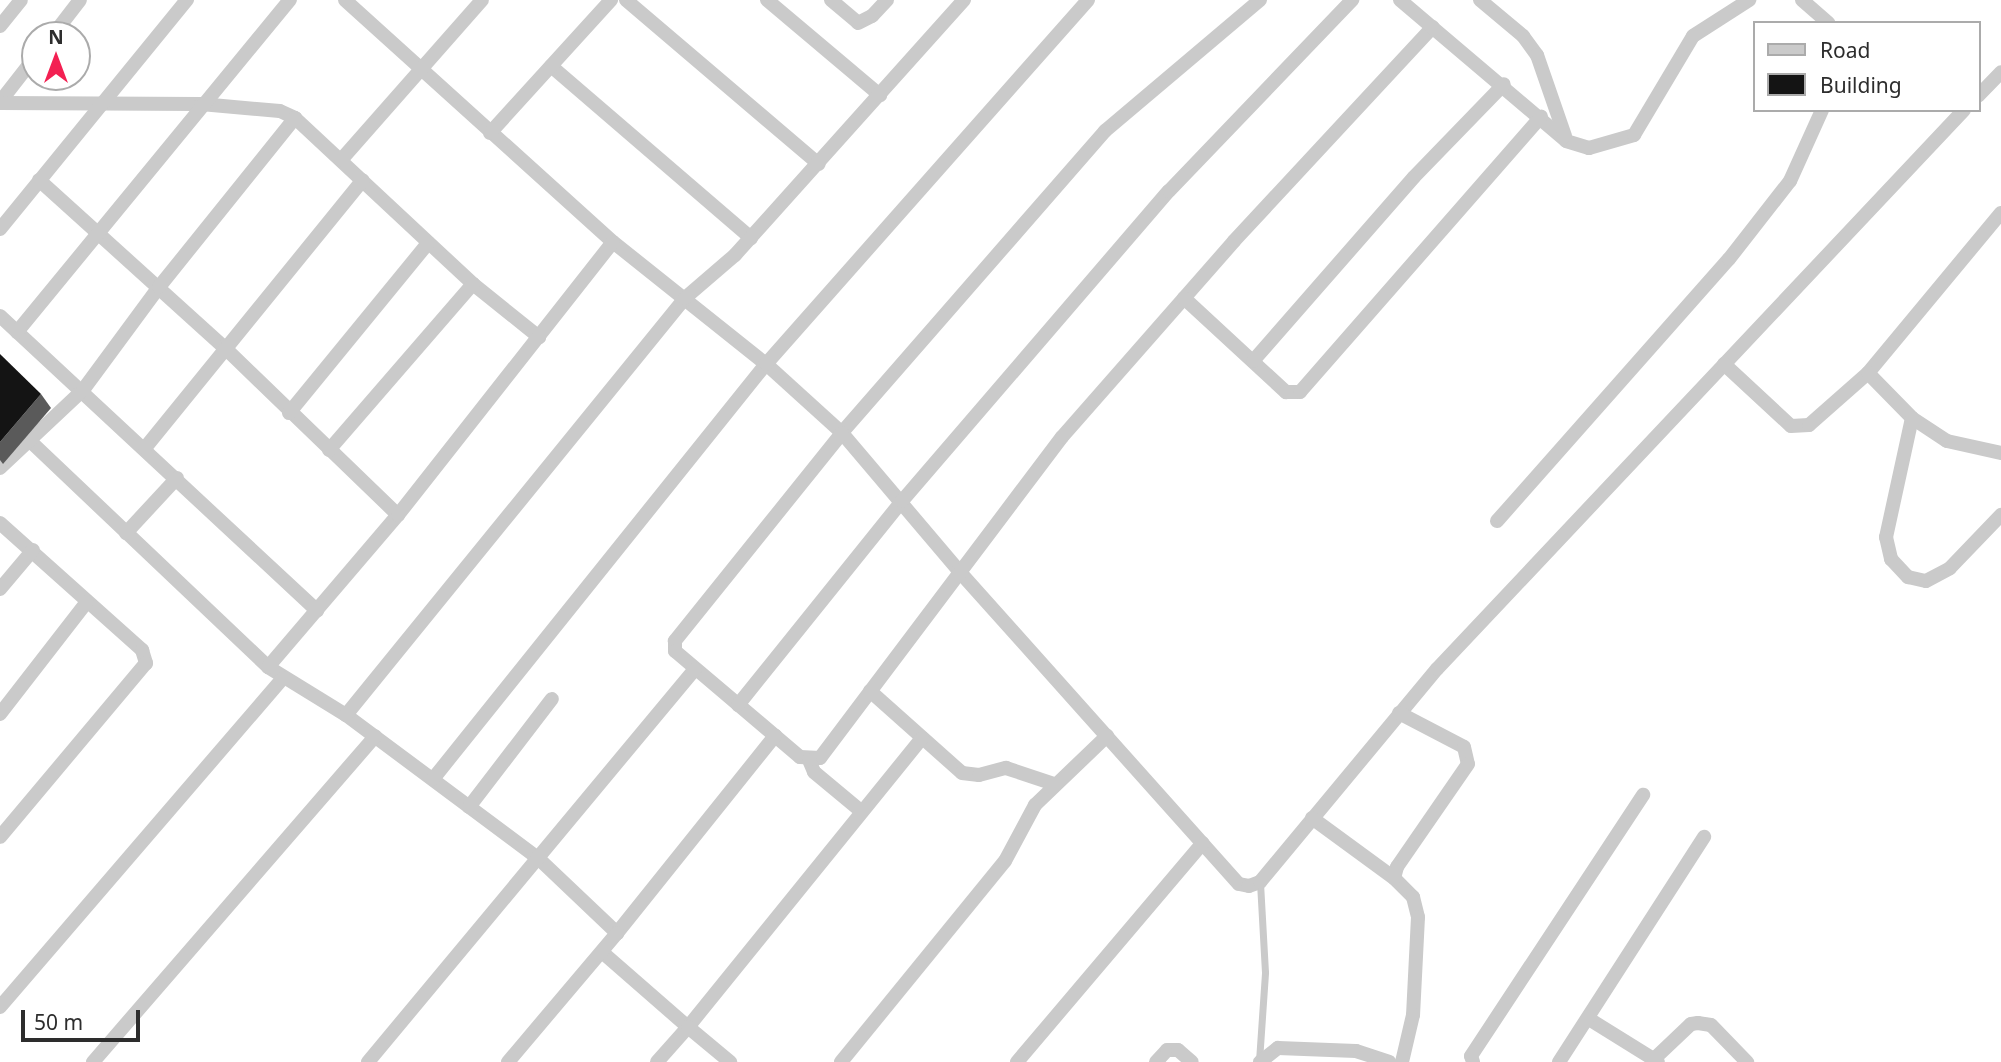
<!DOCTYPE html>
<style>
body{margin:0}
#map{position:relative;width:2001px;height:1062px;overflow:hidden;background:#fff;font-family:"Noto Sans",sans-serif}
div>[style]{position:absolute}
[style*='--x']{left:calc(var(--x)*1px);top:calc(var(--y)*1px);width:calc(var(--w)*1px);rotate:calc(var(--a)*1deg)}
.service>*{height:7px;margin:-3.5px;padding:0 3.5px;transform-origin:3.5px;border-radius:3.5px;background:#cacaca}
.minor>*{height:14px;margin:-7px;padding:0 7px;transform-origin:7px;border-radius:7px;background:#cacaca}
.shaded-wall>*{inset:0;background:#5a5a5a}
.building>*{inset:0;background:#141414}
span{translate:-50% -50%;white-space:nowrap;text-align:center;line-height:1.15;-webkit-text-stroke:7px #fff;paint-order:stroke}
.legend{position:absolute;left:1753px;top:21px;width:228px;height:91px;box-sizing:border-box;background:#fff;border:2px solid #ababab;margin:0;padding:9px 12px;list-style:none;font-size:21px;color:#2d2d2d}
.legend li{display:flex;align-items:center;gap:14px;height:35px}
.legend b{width:35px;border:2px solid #ababab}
.north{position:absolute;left:21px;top:21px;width:70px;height:70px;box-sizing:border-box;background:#fff;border:2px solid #ababab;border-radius:50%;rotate:0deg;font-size:19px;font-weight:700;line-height:28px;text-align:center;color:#2d2d2d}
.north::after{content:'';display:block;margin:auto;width:24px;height:32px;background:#f32052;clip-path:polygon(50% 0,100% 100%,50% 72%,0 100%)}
.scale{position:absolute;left:21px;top:1010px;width:119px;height:32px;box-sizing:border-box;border:4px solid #2d2d2d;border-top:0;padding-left:9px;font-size:21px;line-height:24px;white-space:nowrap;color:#2d2d2d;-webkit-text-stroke:5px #fff;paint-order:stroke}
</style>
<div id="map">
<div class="service">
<div style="--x:1259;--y:1061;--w:89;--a:-86.1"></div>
<div style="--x:1265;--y:972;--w:90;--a:-93.2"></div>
</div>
<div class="minor">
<div style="--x:345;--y:0;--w:361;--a:42.1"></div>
<div style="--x:613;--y:242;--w:196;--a:38.6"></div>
<div style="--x:766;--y:364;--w:103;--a:42.2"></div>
<div style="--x:842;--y:433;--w:180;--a:49.7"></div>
<div style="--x:958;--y:570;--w:421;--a:48.2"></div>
<div style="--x:1239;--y:884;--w:10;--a:11"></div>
<div style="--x:1249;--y:886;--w:12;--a:-20"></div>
<div style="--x:1260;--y:882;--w:277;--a:-50.3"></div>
<div style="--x:1437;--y:669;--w:768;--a:-46.69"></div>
<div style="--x:626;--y:0;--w:253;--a:40.4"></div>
<div style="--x:767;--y:0;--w:148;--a:40.1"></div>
<div style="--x:831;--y:0;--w:35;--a:40"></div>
<div style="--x:858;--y:23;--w:16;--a:-27"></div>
<div style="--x:872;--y:16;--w:22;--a:-47"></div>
<div style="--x:1260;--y:0;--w:203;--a:139.8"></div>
<div style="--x:1105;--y:131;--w:400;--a:131.1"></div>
<div style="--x:842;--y:433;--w:267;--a:128.8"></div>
<div style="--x:675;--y:641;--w:10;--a:90"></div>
<div style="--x:675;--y:651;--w:164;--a:40.3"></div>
<div style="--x:800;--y:757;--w:20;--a:3"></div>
<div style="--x:820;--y:758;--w:402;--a:-53"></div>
<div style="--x:1062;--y:437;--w:261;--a:-48.7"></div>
<div style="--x:1234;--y:241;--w:292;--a:-47.1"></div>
<div style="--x:1400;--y:0;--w:218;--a:40.3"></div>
<div style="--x:1566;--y:141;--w:24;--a:17"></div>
<div style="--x:1589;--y:148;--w:47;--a:-16.1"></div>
<div style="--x:1634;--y:135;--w:115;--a:-59.2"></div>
<div style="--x:1693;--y:36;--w:67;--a:-32.7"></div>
<div style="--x:1480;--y:0;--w:56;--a:39.9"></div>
<div style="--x:1523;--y:36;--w:24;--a:54"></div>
<div style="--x:1537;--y:55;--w:86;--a:70.9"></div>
<div style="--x:1802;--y:0;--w:35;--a:41"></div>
<div style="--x:0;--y:26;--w:33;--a:-51"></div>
<div style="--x:53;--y:35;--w:44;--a:-52.4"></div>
<div style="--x:551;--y:66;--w:264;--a:40.7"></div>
<div style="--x:1978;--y:96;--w:33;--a:-46"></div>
<div style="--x:0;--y:102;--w:57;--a:-52.1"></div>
<div style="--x:0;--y:103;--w:201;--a:0.3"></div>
<div style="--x:201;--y:104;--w:79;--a:5.1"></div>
<div style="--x:280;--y:111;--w:17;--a:25"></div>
<div style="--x:295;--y:118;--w:243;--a:43"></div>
<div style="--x:473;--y:284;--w:85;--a:38.8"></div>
<div style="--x:490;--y:133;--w:180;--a:-47.7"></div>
<div style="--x:341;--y:160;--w:213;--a:-48.6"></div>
<div style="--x:39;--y:180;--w:249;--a:42.1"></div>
<div style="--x:224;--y:347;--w:242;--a:44"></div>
<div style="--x:0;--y:229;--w:296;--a:-50.8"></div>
<div style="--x:1184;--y:298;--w:139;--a:42.7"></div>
<div style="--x:1286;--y:392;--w:14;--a:0"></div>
<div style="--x:1300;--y:392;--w:366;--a:-48.8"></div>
<div style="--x:0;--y:316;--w:433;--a:42.9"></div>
<div style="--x:17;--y:332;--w:430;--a:-50.6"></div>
<div style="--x:1253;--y:361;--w:244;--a:-48.8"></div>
<div style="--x:1414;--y:177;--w:129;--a:-45.9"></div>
<div style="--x:1724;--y:364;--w:91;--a:42.8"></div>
<div style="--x:1791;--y:426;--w:18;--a:-3"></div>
<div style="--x:1809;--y:425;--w:79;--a:-41.4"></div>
<div style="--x:1868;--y:373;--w:208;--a:-50.3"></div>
<div style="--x:1868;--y:373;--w:63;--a:45.6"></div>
<div style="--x:1912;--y:418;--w:42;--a:33.3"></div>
<div style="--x:1947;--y:441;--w:55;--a:12.5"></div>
<div style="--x:289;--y:413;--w:220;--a:-50.7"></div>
<div style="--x:1912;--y:418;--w:122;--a:102.3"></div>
<div style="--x:1886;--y:537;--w:23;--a:77"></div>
<div style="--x:1891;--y:559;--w:25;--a:47"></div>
<div style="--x:1908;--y:577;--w:18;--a:13"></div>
<div style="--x:1926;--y:581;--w:27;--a:-28"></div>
<div style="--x:1950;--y:568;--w:74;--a:-46.1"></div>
<div style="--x:29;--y:440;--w:330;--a:43.5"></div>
<div style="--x:268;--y:667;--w:92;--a:31.6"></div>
<div style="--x:346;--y:715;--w:241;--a:36.7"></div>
<div style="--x:539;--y:859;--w:108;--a:43.5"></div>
<div style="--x:617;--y:933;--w:253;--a:-51.3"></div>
<div style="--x:145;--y:448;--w:345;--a:-50.9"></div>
<div style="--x:329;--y:450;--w:220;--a:-49.1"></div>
<div style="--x:0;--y:468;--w:114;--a:-43.2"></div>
<div style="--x:83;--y:390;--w:128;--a:-53.6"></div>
<div style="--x:159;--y:287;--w:217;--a:-51.2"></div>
<div style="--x:1497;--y:521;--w:350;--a:-48.5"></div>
<div style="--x:1729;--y:259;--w:99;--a:-52"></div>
<div style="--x:1790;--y:181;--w:78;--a:-65.7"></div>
<div style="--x:0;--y:523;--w:191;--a:41.8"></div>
<div style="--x:142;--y:650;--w:14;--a:73"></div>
<div style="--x:146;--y:663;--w:227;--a:130"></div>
<div style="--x:126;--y:533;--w:75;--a:-47.2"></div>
<div style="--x:0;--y:589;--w:51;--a:-49.8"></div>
<div style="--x:268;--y:667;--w:200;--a:-49.5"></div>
<div style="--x:398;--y:515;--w:347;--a:-51.8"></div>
<div style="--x:870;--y:691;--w:123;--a:41.7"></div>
<div style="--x:962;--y:773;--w:17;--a:7"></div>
<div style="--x:979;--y:775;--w:28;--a:-15"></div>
<div style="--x:1006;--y:768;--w:51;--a:18.4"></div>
<div style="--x:738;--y:705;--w:262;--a:-51.2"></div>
<div style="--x:902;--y:501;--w:409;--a:-49.3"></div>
<div style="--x:1169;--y:191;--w:265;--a:-46.2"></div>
<div style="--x:1399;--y:713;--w:73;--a:27.6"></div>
<div style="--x:1464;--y:747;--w:17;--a:77"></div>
<div style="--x:1468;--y:764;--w:125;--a:124.6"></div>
<div style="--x:1397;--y:867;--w:11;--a:105"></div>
<div style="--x:1394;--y:878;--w:27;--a:45"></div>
<div style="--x:1413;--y:897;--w:21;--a:76"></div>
<div style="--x:1418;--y:917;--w:98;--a:92.9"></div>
<div style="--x:1413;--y:1015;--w:48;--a:103.2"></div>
<div style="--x:0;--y:714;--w:142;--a:-52.2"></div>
<div style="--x:346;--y:715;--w:537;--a:-50.89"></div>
<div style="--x:685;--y:298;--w:66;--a:-40.7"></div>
<div style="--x:735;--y:255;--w:343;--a:-48.1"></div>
<div style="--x:809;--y:760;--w:13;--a:67"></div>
<div style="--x:814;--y:772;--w:62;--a:39.8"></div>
<div style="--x:433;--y:779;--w:532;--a:-51.26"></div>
<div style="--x:766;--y:364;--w:486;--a:-48.5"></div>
<div style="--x:469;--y:807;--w:136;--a:-52.5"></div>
<div style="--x:1312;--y:818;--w:102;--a:36.2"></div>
<div style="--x:602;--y:952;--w:114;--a:41.1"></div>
<div style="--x:688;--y:1027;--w:372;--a:-51"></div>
<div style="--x:0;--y:1007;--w:434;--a:-49.3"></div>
<div style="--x:1589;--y:1019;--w:81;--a:31.9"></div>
<div style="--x:1654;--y:1059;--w:51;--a:-43.4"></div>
<div style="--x:1691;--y:1024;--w:7;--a:-8"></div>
<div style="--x:1698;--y:1023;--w:13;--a:9"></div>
<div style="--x:1711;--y:1025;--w:52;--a:45.8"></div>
<div style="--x:93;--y:1062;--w:431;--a:-49.1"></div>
<div style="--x:368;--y:1062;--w:511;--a:-50.24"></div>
<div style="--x:508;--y:1062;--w:169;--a:-49.8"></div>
<div style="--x:657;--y:1062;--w:47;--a:-48.5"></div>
<div style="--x:688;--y:1027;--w:55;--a:39.8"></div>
<div style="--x:841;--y:1062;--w:259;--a:-50.8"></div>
<div style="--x:1005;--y:861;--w:64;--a:-61.8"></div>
<div style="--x:1035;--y:805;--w:100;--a:-43.8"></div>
<div style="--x:1017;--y:1062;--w:287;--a:-49.7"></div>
<div style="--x:1156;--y:1062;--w:16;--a:-47"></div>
<div style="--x:1167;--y:1050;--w:11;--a:0"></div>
<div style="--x:1178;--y:1050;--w:18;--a:41"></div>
<div style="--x:1260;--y:1062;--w:23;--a:-38"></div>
<div style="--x:1278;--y:1048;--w:78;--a:2.2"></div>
<div style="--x:1356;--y:1051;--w:35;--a:18"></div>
<div style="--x:1473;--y:1062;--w:6;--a:-108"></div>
<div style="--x:1471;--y:1056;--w:313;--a:-56.6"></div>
<div style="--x:1559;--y:1062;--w:268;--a:-57.2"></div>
</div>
<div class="shaded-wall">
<div style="clip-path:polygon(41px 394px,51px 408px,3px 464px,0 460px,0 442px)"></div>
</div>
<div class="building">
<div style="clip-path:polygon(0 354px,41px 394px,0 442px)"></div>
</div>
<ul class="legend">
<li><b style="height:9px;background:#cacaca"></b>Road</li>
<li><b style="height:19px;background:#141414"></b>Building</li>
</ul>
<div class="north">N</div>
<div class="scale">50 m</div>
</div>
